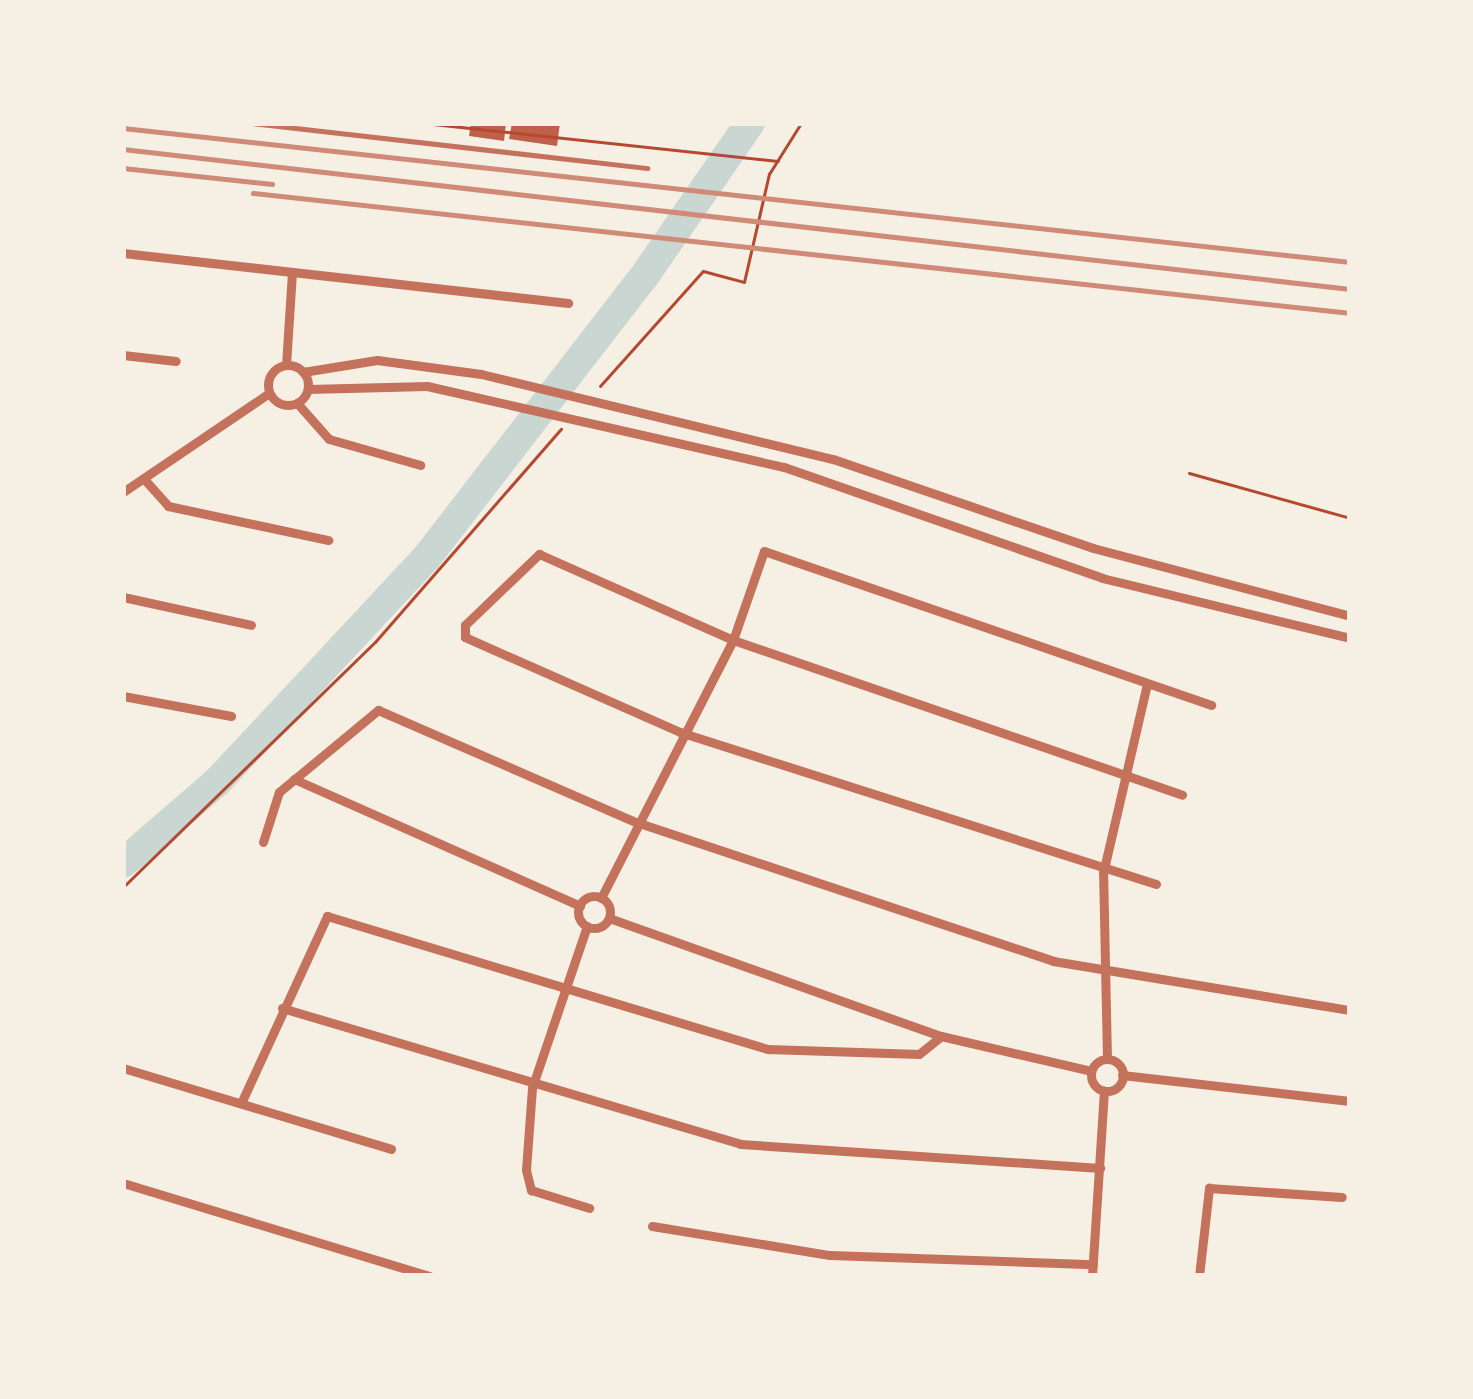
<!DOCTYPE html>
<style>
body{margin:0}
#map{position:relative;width:1473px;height:1399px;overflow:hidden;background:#f6efe4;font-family:Signika,sans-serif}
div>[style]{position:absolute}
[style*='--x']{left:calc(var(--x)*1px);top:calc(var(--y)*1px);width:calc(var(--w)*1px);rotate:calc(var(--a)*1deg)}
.river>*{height:30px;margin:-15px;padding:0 15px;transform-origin:15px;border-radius:15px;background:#c9d6d2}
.building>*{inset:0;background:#bf614a}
.path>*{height:3px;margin:-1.5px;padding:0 1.5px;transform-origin:1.5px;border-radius:1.5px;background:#b5482f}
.service>*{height:4.5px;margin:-2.25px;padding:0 2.25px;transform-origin:2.25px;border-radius:2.25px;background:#c5725c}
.minor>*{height:9px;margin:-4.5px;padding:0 4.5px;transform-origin:4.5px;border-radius:4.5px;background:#c5725c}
.minor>.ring{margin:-4.5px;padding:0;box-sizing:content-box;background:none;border:9px solid #c5725c;border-radius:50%}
.rail>*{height:4.5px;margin:-2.25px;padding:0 2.25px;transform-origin:2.25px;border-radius:2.25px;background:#cf8b77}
span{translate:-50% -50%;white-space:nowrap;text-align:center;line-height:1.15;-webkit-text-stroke:9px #f6efe4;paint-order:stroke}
.frame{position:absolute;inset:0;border:126px solid #f6efe4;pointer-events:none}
</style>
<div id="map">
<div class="river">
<div style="--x:123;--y:863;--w:125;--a:-40.8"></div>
<div style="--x:218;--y:781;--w:306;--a:-47"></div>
<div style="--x:427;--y:557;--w:353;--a:-52.3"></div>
<div style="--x:643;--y:278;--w:188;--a:-55.4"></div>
</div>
<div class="building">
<div style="clip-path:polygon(471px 123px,506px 123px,504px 141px,469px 136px)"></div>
<div style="clip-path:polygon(512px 123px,560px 123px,557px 146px,509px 139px)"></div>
</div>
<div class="path">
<div style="--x:423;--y:123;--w:357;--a:6.1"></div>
<div style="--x:600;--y:386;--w:154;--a:-48.2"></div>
<div style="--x:703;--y:271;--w:42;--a:15"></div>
<div style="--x:744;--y:282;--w:111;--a:-77"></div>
<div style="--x:769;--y:174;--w:60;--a:-57.9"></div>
<div style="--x:1189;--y:473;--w:167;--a:15.6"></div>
<div style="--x:123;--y:887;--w:351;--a:-44.2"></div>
<div style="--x:375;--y:642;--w:283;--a:-48.9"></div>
</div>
<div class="service">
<div style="--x:252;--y:123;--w:398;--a:6.5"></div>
</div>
<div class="minor">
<div style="--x:123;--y:253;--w:448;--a:6.4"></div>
<div style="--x:123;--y:355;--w:53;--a:6.5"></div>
<div style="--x:286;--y:365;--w:93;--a:-86.3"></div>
<div class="ring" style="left:268px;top:365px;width:31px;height:31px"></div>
<div style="--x:303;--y:372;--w:75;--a:-9.2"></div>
<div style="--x:377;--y:360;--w:105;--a:7.7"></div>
<div style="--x:481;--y:374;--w:362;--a:13.6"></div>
<div style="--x:833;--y:459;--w:275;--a:18.9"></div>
<div style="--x:1093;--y:548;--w:266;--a:14.8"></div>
<div style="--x:308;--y:389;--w:119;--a:-1.4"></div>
<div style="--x:427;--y:386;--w:366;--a:12.8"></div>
<div style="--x:784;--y:467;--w:337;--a:19.2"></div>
<div style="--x:1102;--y:578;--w:255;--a:13.6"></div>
<div style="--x:297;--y:403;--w:48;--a:48.4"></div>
<div style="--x:329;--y:439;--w:95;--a:15.9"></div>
<div style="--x:144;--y:479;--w:36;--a:48"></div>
<div style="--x:168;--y:506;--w:164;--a:12"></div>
<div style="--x:123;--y:492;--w:176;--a:-34.1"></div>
<div style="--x:123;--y:597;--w:131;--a:12.3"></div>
<div style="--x:123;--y:696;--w:110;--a:10.5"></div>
<div style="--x:294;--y:779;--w:313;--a:23.9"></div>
<div style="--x:263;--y:842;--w:52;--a:-72.3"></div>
<div style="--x:279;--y:792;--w:129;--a:-39.6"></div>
<div style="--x:378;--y:710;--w:281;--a:23.5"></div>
<div style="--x:636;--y:822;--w:440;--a:18.4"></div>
<div style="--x:1053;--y:961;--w:301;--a:9.4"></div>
<div style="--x:1156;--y:884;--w:500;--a:-162.3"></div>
<div style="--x:680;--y:732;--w:235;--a:-156.2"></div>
<div style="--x:465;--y:637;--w:12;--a:-90"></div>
<div style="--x:465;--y:625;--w:103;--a:-43.8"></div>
<div style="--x:539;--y:554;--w:212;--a:23.9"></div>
<div style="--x:733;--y:640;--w:475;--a:19"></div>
<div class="ring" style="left:578px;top:896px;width:23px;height:23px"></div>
<div style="--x:601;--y:898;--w:290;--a:-62.9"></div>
<div style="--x:733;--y:640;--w:94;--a:-70.8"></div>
<div style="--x:764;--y:551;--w:473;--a:19"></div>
<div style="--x:609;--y:918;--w:352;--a:19.6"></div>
<div style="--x:941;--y:1036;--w:154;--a:13.1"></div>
<div style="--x:587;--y:926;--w:171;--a:108.8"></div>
<div style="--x:532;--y:1088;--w:82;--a:94.2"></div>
<div style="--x:526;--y:1170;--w:21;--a:76"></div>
<div style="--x:531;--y:1190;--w:61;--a:17.2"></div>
<div style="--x:282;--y:1008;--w:478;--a:16.5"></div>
<div style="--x:740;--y:1144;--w:361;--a:3.8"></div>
<div style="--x:1107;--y:1059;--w:186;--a:-91.2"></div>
<div style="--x:1103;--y:873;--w:194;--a:-76.9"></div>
<div class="ring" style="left:1091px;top:1059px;width:23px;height:23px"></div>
<div style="--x:123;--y:1068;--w:280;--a:16.8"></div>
<div style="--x:1122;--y:1075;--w:229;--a:6.5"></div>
<div style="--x:242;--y:1101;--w:204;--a:-65.3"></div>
<div style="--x:327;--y:916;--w:461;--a:16.8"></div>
<div style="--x:768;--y:1049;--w:151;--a:1.9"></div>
<div style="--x:919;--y:1054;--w:28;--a:-39"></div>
<div style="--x:123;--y:1183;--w:321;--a:16.9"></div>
<div style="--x:652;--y:1226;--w:180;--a:9.3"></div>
<div style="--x:830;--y:1255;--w:263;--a:2"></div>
<div style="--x:1092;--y:1276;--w:186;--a:-86.3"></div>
<div style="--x:1199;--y:1276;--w:89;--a:-83.5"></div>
<div style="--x:1209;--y:1188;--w:133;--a:3.9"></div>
</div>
<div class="rail">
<div style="--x:123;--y:128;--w:1234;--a:6.23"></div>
<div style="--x:123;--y:149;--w:1235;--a:6.51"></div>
<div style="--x:123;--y:168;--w:150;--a:6.1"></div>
<div style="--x:253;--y:193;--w:1104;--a:6.24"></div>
</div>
<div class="frame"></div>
</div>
